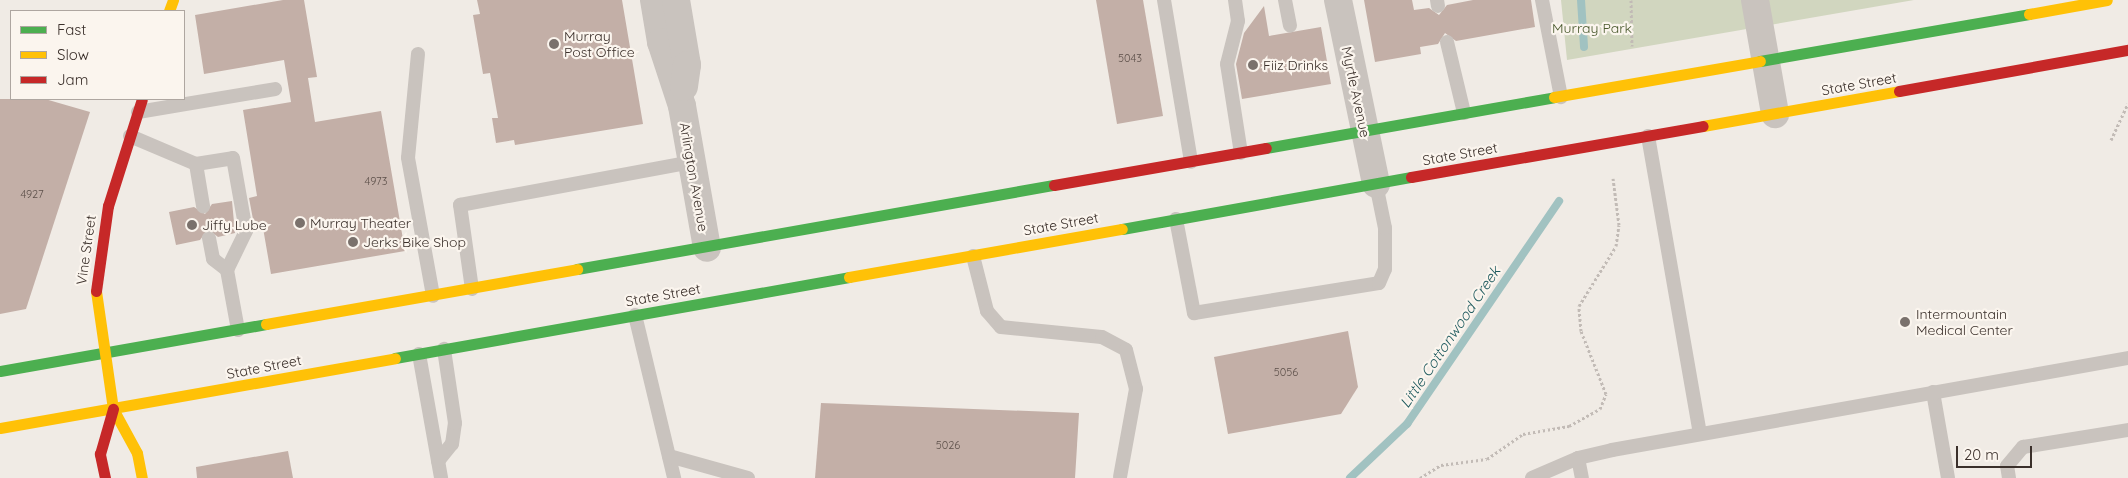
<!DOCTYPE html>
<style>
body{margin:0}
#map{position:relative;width:2128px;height:478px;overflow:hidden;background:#f0ebe5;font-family:Quicksand,sans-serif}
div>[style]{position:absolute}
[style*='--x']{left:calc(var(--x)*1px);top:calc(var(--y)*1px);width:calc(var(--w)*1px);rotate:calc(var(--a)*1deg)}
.green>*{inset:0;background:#d1d6bf}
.stream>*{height:8px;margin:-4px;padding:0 4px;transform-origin:4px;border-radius:4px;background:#a1c2c1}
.building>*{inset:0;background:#c3afa7}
.path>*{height:3px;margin-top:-1.5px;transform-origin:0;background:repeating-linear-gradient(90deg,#c2bbb6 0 2.5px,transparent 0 5px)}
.lane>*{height:14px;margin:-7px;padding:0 7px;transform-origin:7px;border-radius:7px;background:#c9c3be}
.street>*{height:28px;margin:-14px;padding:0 14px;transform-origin:14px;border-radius:14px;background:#c9c3be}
.fast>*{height:11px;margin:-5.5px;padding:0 5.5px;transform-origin:5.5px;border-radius:5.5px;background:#4caf50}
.slow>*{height:11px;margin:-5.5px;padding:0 5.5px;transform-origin:5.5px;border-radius:5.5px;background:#ffc107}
.jam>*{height:11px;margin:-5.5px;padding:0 5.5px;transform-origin:5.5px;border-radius:5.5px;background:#c62828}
.dots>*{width:14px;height:14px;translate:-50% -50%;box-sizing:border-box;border:2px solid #fbf5ee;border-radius:50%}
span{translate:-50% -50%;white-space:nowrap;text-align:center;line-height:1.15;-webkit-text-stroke:4.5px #fbf5ee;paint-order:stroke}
.number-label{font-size:11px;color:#5d504a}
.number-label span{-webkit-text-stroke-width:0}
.park-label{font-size:14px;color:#4a5a2e}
.poi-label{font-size:14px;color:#3b302b}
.left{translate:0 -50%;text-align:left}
.street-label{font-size:14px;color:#3b302b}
.water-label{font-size:15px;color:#1f5a5e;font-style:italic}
.legend{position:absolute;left:10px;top:10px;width:175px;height:90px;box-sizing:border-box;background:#fbf5ee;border:1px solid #aea6a0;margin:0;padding:6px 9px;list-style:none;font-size:15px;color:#3b302b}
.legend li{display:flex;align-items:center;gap:10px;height:25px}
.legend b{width:25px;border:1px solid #aea6a0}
.scale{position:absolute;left:1956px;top:446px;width:76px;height:22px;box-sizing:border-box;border:2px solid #3b302b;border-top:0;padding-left:6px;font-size:15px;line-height:18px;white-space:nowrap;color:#3b302b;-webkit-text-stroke:4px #fbf5ee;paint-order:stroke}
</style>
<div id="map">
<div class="green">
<div style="clip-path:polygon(1561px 0,1914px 0,1567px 60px)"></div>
</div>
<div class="stream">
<div style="--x:1581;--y:0;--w:47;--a:86.3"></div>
<div style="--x:1350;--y:478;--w:79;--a:-43.5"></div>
<div style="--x:1407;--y:424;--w:270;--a:-55.7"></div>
</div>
<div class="building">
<div style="clip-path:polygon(283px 0,304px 0,317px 77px,308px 78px,315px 122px,381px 111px,405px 251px,271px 274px,263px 228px,255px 230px,249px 198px,257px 196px,243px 110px,291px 102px,284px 60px,204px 74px,195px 15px)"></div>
<div style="clip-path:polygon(477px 0,622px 0,643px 124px,515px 145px,514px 140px,496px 143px,492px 118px,498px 118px,490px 73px,483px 74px,473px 15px,480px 14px)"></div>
<div style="clip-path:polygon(1096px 0,1143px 0,1163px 116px,1117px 124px)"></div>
<div style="clip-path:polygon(1364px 0,1412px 0,1414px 10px,1429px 8px,1439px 15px,1447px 5px,1473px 0,1531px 0,1535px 27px,1456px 41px,1445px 33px,1438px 44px,1420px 47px,1421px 54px,1375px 62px)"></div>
<div style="clip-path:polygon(1264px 6px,1269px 36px,1321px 27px,1331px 84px,1242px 99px,1236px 64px,1244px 33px)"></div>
<div style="clip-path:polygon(0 99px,45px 99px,90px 112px,26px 309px,0 314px)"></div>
<div style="clip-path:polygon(232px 201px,235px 233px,218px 237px,208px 229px,200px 240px,176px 245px,169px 212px,194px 207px,205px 214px,212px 204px)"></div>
<div style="clip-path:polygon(1348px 331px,1358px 387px,1341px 414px,1228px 434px,1214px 357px)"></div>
<div style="clip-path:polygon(821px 403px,1079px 413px,1075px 478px,815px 478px)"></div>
<div style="clip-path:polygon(288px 451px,293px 478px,197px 478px,196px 467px)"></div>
</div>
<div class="path">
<div style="--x:1631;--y:0;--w:46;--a:88.8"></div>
<div style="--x:2111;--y:140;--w:40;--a:-65"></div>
<div style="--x:1420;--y:478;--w:25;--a:-32"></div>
<div style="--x:1441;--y:465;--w:46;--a:-7.4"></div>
<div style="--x:1487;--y:459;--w:44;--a:-34.8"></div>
<div style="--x:1523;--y:434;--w:47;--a:-9.9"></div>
<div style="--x:1569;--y:426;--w:35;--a:-29"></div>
<div style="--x:1600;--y:409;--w:16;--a:-68"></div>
<div style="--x:1606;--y:394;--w:68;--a:-111.6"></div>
<div style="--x:1581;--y:331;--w:25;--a:-95"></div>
<div style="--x:1579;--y:306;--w:70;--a:-58.3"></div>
<div style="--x:1616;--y:246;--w:21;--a:-82"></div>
<div style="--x:1619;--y:225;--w:47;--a:-97.3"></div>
</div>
<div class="lane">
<div style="--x:1164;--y:0;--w:164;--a:80.5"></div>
<div style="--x:1235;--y:0;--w:21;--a:82"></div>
<div style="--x:1238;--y:21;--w:44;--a:104.3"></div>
<div style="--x:1227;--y:64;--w:90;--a:81.1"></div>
<div style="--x:1285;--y:0;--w:26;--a:79"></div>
<div style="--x:1437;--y:0;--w:6;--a:81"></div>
<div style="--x:1542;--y:0;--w:99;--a:78.9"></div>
<div style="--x:1447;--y:42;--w:73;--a:76.5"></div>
<div style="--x:418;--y:54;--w:104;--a:95.5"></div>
<div style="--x:408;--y:158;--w:140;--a:79.7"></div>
<div style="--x:138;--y:112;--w:139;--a:-9.5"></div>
<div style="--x:130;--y:136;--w:72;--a:23"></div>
<div style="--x:196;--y:164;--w:37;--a:-9"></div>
<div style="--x:233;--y:158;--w:74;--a:79.9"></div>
<div style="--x:246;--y:231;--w:43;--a:116"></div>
<div style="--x:227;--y:270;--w:61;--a:79.6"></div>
<div style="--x:1648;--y:136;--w:302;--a:80.1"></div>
<div style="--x:196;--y:164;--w:43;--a:80.5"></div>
<div style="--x:1176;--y:219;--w:96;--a:79.2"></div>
<div style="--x:1194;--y:313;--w:187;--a:-9.2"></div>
<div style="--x:1379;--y:283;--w:15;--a:-67"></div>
<div style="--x:1385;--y:269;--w:41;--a:-90"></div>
<div style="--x:1385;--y:228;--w:45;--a:-101.6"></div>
<div style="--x:209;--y:238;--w:21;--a:79"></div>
<div style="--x:213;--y:259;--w:18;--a:38"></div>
<div style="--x:973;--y:256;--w:57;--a:75.7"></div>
<div style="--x:987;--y:311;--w:21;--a:49"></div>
<div style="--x:1001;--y:327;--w:101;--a:5.7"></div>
<div style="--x:1102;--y:337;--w:27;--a:28"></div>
<div style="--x:1126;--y:350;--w:40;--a:75.6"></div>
<div style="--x:1136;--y:389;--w:89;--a:100.3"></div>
<div style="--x:472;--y:289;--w:85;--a:-98.1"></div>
<div style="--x:460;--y:205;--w:235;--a:-10.5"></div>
<div style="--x:635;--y:315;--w:168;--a:76.5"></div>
<div style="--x:419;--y:354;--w:126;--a:79.9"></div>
<div style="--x:1933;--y:392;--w:87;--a:80.1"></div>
<div style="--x:669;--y:456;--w:82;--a:15.6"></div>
<div style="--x:1578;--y:458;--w:20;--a:79"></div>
<div style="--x:438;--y:461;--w:22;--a:-51"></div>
<div style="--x:452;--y:444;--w:21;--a:-82"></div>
<div style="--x:455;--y:423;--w:75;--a:-98.5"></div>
<div style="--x:1532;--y:478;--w:50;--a:-23.5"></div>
<div style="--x:1578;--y:458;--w:35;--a:-13"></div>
<div style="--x:1612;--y:450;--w:524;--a:-10.11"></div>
<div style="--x:2009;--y:478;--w:12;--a:-99"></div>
<div style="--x:2007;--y:466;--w:25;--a:-50"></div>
<div style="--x:2023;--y:447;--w:106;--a:-9.2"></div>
</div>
<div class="street">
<div style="--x:654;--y:0;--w:43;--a:80.5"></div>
<div style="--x:661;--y:42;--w:67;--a:71.8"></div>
<div style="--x:682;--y:106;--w:144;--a:80"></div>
<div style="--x:676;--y:0;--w:66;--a:80.4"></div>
<div style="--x:687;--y:65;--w:22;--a:98"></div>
<div style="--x:1338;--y:0;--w:188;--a:78.3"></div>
<div style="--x:1755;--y:0;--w:116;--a:80"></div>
</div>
<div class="fast">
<div style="--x:1760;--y:61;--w:273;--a:-9.9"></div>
<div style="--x:1266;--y:148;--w:292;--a:-10"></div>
<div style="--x:1122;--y:229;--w:294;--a:-10.2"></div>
<div style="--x:577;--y:269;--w:484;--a:-10"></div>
<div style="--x:395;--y:358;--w:461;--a:-10.1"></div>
<div style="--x:0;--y:371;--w:270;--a:-10"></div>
</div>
<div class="slow">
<div style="--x:169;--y:11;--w:12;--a:-70"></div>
<div style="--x:2029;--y:14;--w:79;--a:-10.2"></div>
<div style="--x:1554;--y:97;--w:209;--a:-9.9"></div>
<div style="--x:1703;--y:126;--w:199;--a:-10.1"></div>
<div style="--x:849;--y:277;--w:277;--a:-10"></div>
<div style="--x:96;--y:291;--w:119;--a:81.8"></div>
<div style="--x:113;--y:409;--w:50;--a:61.4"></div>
<div style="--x:137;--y:453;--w:25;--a:79"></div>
<div style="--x:266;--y:324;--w:316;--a:-10"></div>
<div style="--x:0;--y:428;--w:401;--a:-10"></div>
</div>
<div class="jam">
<div style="--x:1899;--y:91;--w:233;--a:-10.2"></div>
<div style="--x:1411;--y:177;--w:296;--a:-9.9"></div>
<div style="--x:1054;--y:185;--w:215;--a:-9.9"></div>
<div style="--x:96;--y:291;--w:86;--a:-82"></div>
<div style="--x:108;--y:206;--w:112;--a:-72.4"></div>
<div style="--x:105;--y:478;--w:25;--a:-102"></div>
<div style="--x:100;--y:454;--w:47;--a:-73.9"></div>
</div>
<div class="dots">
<div style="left:554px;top:44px;background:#7a716c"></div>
<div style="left:1253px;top:65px;background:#7a716c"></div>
<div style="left:300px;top:223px;background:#7a716c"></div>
<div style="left:192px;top:225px;background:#7a716c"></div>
<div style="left:353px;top:242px;background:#7a716c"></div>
<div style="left:1905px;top:322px;background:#7a716c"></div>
</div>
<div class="number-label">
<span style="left:1130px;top:58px">5043</span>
<span style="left:376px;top:181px">4973</span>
<span style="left:32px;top:194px">4927</span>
<span style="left:1286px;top:372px">5056</span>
<span style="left:948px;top:445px">5026</span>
</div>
<div class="park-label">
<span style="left:1592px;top:28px">Murray Park</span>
</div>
<div class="poi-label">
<span class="left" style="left:564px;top:44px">Murray<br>Post Office</span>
<span class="left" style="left:1263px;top:65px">Fiiz Drinks</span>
<span class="left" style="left:310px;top:223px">Murray Theater</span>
<span class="left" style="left:202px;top:225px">Jiffy Lube</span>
<span class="left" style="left:363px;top:242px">Jerks Bike Shop</span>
<span class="left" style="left:1916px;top:322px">Intermountain<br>Medical Center</span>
</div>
<div class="street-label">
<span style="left:1859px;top:84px;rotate:-10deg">State Street</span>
<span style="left:1356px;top:92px;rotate:78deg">Myrtle Avenue</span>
<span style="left:1460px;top:154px;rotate:-10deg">State Street</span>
<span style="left:694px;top:177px;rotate:80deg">Arlington Avenue</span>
<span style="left:1061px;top:224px;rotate:-10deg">State Street</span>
<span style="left:86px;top:250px;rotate:-82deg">Vine Street</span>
<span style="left:663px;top:295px;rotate:-10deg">State Street</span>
<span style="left:264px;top:367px;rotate:-11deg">State Street</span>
</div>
<div class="water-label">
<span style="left:1450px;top:337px;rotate:-56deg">Little Cottonwood Creek</span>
</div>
<ul class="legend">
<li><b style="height:6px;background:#4caf50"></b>Fast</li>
<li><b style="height:6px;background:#ffc107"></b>Slow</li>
<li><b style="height:6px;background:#c62828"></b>Jam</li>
</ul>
<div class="scale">20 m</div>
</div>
